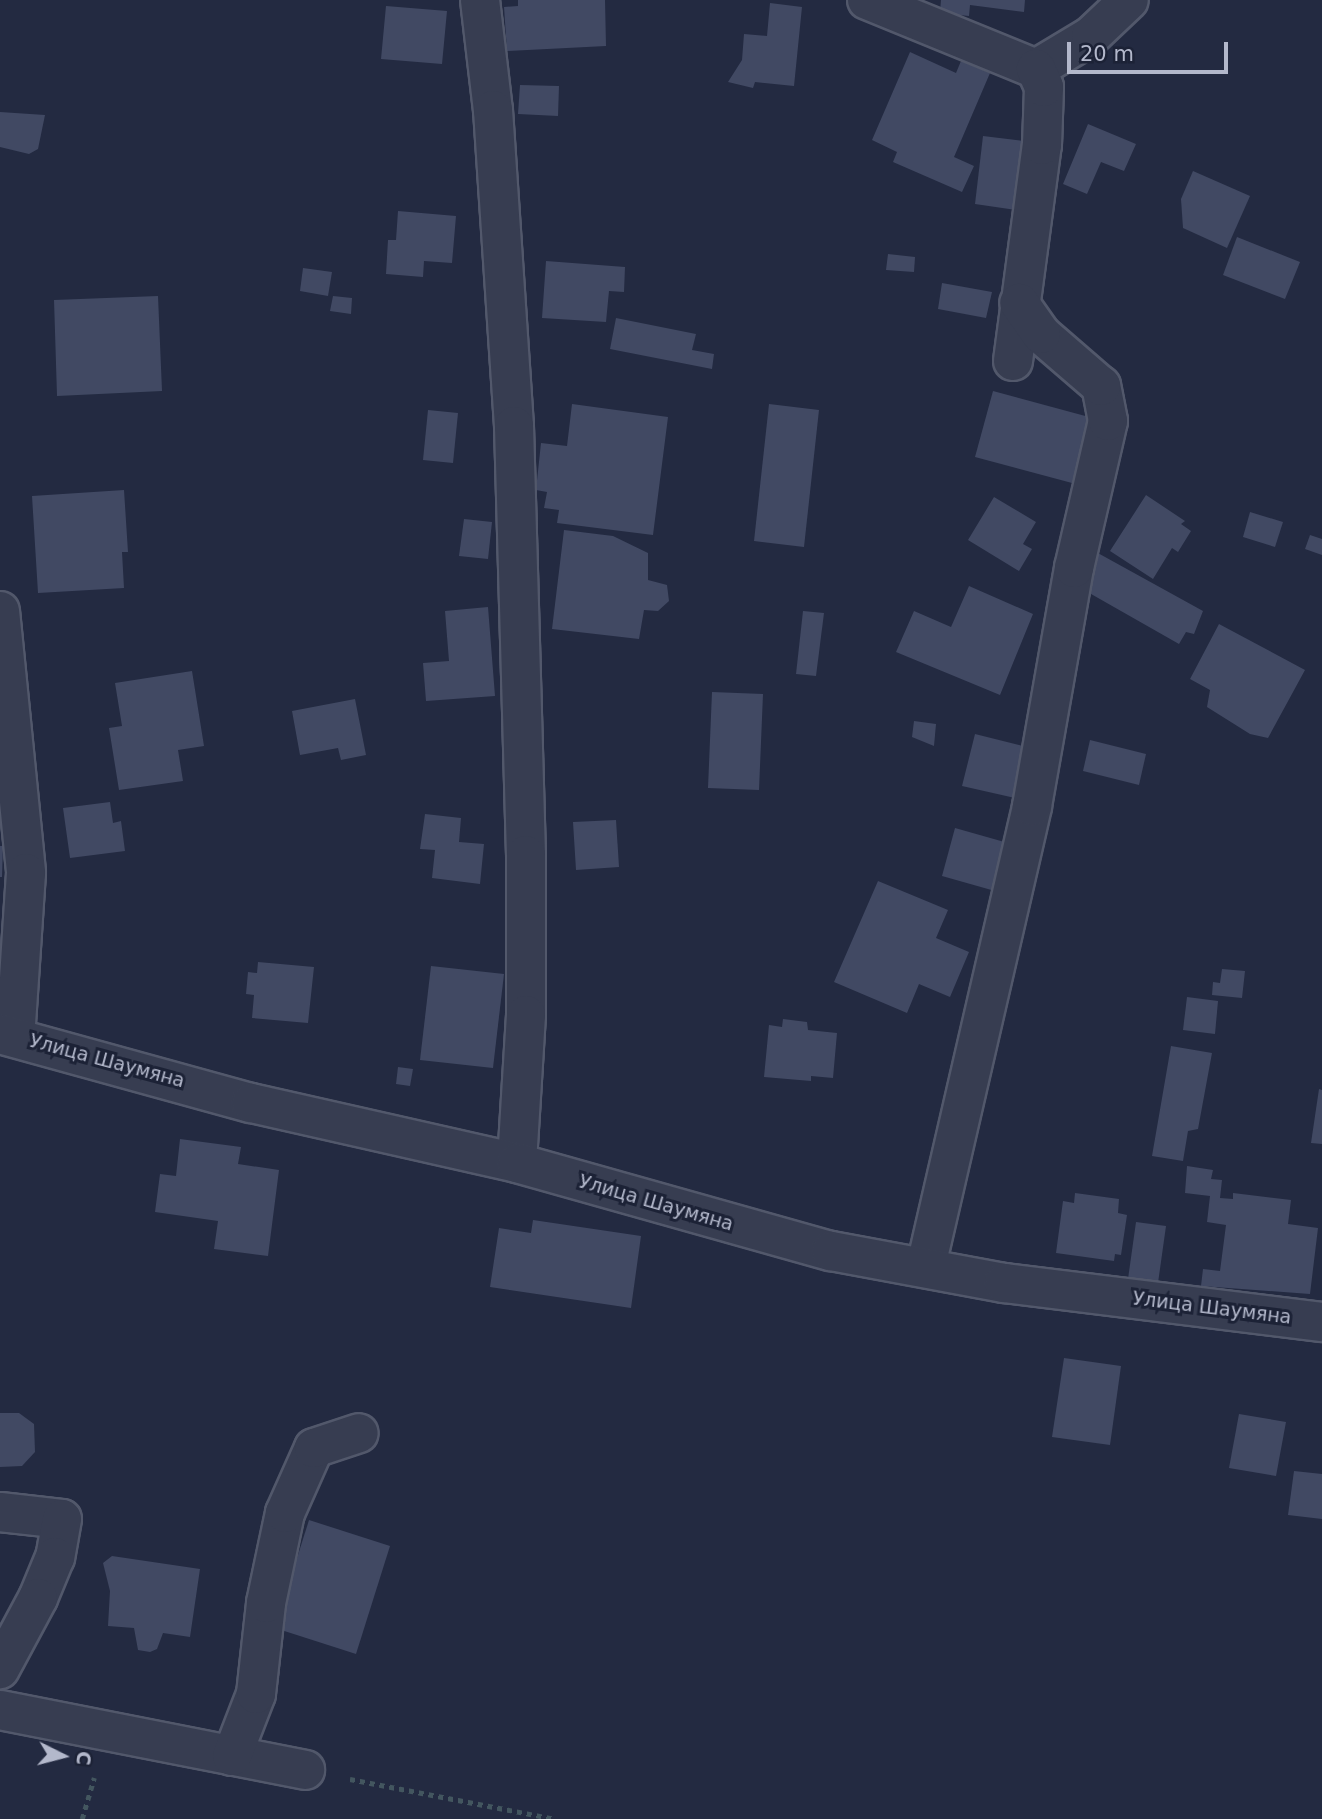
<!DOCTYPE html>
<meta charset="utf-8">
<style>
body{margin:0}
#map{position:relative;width:1322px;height:1819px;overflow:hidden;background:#232a41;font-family:"DejaVu Sans",sans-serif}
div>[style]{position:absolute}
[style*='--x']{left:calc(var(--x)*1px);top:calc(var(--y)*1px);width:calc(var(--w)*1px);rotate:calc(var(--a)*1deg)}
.building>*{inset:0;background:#414963}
.path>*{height:4.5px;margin-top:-2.25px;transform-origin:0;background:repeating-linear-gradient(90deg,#43565f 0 5px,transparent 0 10px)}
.roads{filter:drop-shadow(2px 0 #52586b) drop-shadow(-2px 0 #52586b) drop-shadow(0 2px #52586b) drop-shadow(0 -2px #52586b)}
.minor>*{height:38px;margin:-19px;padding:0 19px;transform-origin:19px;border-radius:19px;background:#373d51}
.tertiary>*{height:38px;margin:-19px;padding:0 19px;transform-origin:19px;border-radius:19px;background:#373d51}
span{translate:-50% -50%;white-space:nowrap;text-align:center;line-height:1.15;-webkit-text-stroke:6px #1c2236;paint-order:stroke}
.street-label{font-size:19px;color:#b3b8cb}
.north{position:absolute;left:28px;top:1721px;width:70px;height:70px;-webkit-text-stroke:5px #1c2236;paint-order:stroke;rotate:96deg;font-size:19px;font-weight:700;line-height:28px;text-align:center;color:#b3b8cb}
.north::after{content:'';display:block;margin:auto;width:24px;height:32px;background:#b3b8cb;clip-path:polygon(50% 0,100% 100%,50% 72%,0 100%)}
.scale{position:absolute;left:1067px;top:42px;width:161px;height:32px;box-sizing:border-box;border:4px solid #b3b8cb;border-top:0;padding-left:9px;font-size:21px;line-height:24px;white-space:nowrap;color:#b3b8cb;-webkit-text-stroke:5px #1c2236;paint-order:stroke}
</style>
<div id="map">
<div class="building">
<div style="clip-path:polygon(518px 0,605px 0,606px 46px,507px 51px,504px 7px,518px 6px)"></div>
<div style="clip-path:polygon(941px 0,1025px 0,1024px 12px,970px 5px,969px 16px,940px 13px)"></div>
<div style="clip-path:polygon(770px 3px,802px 7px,794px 86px,755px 82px,753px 88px,728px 82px,742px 60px,744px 34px,767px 36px)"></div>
<div style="clip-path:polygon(386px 6px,447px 11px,442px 64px,381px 59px)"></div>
<div style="clip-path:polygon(910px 52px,956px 73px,961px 61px,990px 73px,954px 157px,974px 166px,962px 192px,893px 162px,897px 152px,872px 140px)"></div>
<div style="clip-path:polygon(520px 85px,559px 86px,558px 116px,518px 114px)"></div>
<div style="clip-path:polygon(0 112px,45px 115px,38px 149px,29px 154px,0 147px)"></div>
<div style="clip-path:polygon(1088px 124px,1136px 144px,1124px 171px,1101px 162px,1087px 194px,1063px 184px)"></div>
<div style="clip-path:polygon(983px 136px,1024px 141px,1016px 210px,975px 204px)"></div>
<div style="clip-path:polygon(1193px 171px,1250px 196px,1227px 248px,1183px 228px,1181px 199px)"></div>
<div style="clip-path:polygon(398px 211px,456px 216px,452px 263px,424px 261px,423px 277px,386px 274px,388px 240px,396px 240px)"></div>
<div style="clip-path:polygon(1237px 237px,1300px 262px,1285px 299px,1223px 275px)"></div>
<div style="clip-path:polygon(888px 254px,915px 257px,914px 272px,886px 270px)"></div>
<div style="clip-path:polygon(546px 261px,625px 267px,624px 292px,609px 291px,606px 322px,542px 318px)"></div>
<div style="clip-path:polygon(303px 268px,332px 272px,328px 296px,300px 291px)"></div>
<div style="clip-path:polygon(942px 283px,992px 292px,986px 318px,938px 309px)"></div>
<div style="clip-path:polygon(158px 296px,162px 391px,57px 396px,54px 300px)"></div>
<div style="clip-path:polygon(333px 296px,352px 298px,351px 314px,330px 311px)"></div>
<div style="clip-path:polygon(616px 318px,696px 334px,692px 350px,714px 354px,712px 369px,610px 349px)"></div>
<div style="clip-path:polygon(993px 391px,1089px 417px,1072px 483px,975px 457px)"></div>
<div style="clip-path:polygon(572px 404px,668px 417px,653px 535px,557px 523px,559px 510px,544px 508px,547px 492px,536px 490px,541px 443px,567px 446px)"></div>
<div style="clip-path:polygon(769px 404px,819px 410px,804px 547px,754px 541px)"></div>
<div style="clip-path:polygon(428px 410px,458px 413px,453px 463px,423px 460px)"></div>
<div style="clip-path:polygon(124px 490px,128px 552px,122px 552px,124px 588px,38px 593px,32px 496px)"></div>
<div style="clip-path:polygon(1146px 495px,1185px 521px,1181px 524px,1191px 531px,1178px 552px,1172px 548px,1153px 579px,1110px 551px)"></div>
<div style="clip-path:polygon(994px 497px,1036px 522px,1023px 544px,1032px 549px,1019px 571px,968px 540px)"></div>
<div style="clip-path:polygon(1250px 512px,1283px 522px,1275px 547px,1243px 537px)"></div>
<div style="clip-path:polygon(464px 519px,492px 522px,488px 559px,459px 556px)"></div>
<div style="clip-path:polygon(564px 530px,613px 536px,648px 553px,648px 580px,667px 585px,669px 601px,658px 611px,644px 610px,639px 639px,552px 629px)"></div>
<div style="clip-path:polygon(1310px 535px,1322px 539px,1322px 555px,1305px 549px)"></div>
<div style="clip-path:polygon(1096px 552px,1203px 611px,1194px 634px,1186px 632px,1179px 644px,1077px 586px)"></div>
<div style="clip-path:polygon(969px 586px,1033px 614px,1000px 695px,896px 652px,914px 611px,951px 627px)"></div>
<div style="clip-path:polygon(488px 607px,495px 696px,426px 701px,423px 663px,449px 661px,445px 611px)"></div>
<div style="clip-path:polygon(803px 611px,824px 613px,816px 676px,796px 674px)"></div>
<div style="clip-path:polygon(1219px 624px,1305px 670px,1268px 738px,1250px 734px,1207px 707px,1210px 690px,1190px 679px)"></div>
<div style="clip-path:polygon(192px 671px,204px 746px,178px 750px,183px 781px,119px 790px,109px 728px,122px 726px,115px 683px)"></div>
<div style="clip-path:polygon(712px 692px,763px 694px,759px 790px,708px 788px)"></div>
<div style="clip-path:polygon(355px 699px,366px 755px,341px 760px,338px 748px,300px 755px,292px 711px)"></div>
<div style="clip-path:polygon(914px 721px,936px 724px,934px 746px,912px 737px)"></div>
<div style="clip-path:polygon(975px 734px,1027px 747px,1015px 798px,962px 786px)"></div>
<div style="clip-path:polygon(1090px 740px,1146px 754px,1139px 785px,1083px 771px)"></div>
<div style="clip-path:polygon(110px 802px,113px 823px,121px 821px,125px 851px,70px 858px,63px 808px)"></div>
<div style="clip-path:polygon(425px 814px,461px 818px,459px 842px,484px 844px,480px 884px,432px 878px,435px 850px,420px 849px)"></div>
<div style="clip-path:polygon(616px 820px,619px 867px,576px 870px,573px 822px)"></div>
<div style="clip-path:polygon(955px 828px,1008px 843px,995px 891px,942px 876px)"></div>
<div style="clip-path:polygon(0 846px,3px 846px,2px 877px,0 877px)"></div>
<div style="clip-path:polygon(878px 881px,948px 910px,936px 938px,969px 952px,950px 997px,919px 984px,907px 1013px,834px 982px)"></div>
<div style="clip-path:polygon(258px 962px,314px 967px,308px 1023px,252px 1018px,254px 995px,246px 994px,248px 972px,257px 973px)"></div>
<div style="clip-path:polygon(431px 966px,504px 974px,493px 1068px,420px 1060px)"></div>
<div style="clip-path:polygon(1222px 969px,1245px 971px,1242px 998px,1212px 995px,1213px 982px,1220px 983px)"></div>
<div style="clip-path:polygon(1187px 997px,1218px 1001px,1215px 1034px,1183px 1030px)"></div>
<div style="clip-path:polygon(783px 1019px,807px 1022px,808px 1030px,837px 1033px,833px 1078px,811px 1076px,811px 1081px,764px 1077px,769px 1025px,782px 1027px)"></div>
<div style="clip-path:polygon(1171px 1046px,1212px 1053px,1198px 1129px,1188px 1131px,1183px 1161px,1152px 1156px)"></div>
<div style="clip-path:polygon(398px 1067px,413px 1069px,410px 1086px,396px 1084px)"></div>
<div style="clip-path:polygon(1319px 1089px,1322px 1090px,1322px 1144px,1311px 1143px)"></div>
<div style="clip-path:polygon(180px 1139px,241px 1147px,238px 1164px,279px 1170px,268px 1256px,214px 1249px,218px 1221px,155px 1212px,160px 1174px,176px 1176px)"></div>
<div style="clip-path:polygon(1187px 1166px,1213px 1170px,1211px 1179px,1222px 1180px,1220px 1198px,1233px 1199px,1233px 1193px,1291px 1200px,1288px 1224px,1318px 1228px,1310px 1294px,1201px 1286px,1203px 1269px,1220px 1271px,1226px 1225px,1207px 1222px,1210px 1196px,1185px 1193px)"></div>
<div style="clip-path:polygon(1075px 1193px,1119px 1199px,1118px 1213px,1127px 1215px,1121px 1255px,1115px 1254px,1114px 1261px,1056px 1253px,1063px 1201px,1074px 1203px)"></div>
<div style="clip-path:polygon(533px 1220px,641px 1236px,631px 1308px,490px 1287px,499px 1228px,531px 1233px)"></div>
<div style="clip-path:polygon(1136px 1222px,1166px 1226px,1158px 1283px,1128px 1279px)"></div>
<div style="clip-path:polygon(1064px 1358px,1121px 1366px,1110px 1445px,1052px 1437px)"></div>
<div style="clip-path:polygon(0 1413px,19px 1413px,34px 1424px,35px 1452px,22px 1466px,0 1467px)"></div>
<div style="clip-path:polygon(1239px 1414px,1286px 1422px,1276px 1476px,1229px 1468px)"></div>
<div style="clip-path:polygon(1294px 1471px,1322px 1474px,1322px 1519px,1288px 1515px)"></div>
<div style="clip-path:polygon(309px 1520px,390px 1546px,356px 1654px,275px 1628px)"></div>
<div style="clip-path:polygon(112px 1556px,200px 1569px,190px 1637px,163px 1633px,157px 1649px,150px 1652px,138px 1650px,134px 1628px,108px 1626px,110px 1591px,103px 1563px)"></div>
</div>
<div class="path">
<div style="--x:350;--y:1779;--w:209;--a:11"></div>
<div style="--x:82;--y:1819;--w:43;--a:-73.7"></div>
</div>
<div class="roads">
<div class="minor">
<div style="--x:480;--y:0;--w:111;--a:83.3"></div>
<div style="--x:493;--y:110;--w:317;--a:86.2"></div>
<div style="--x:514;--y:426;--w:429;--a:88.4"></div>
<div style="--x:526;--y:855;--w:160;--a:90"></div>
<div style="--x:526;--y:1015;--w:148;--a:93.5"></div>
<div style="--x:867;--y:0;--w:183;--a:22.2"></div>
<div style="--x:1036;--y:69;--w:64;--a:-31"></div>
<div style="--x:1091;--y:36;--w:52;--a:-43.5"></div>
<div style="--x:1013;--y:361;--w:218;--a:-82.4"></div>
<div style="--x:1042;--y:145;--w:58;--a:-88"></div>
<div style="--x:1044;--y:87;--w:20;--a:-114"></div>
<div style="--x:0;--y:611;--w:263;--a:84.3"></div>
<div style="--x:26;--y:873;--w:164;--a:93.8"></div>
<div style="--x:926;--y:1266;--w:472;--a:-77"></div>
<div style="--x:1032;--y:806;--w:242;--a:-80"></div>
<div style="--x:1074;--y:568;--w:151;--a:-77"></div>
<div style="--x:1108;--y:421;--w:36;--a:-101"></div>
<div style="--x:1101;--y:386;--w:79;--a:-139.1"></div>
<div style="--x:1041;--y:334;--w:38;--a:-125"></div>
<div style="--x:0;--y:1512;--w:62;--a:6.4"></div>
<div style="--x:62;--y:1519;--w:39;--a:100"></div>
<div style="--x:55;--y:1557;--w:44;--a:112.5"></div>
<div style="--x:38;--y:1598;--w:81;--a:118.2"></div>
<div style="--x:0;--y:1710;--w:311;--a:11.1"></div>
<div style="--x:232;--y:1756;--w:66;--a:-68.8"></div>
<div style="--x:256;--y:1694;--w:92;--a:-83.7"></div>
<div style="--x:266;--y:1603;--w:92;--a:-78.1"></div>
<div style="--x:285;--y:1513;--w:71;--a:-66"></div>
<div style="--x:314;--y:1448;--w:47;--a:-18.4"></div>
</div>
<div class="tertiary">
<div style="--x:0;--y:1034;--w:260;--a:15.4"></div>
<div style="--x:251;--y:1103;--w:273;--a:12.7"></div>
<div style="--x:517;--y:1163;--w:326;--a:15.7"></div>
<div style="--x:831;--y:1251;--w:176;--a:10.5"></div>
<div style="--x:1004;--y:1283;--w:320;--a:7"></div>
</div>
</div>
<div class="street-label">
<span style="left:107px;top:1061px;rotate:15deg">Улица Шаумяна</span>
<span style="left:656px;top:1203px;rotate:16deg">Улица Шаумяна</span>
<span style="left:1212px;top:1308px;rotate:7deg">Улица Шаумяна</span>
</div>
<div class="north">С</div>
<div class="scale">20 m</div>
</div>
